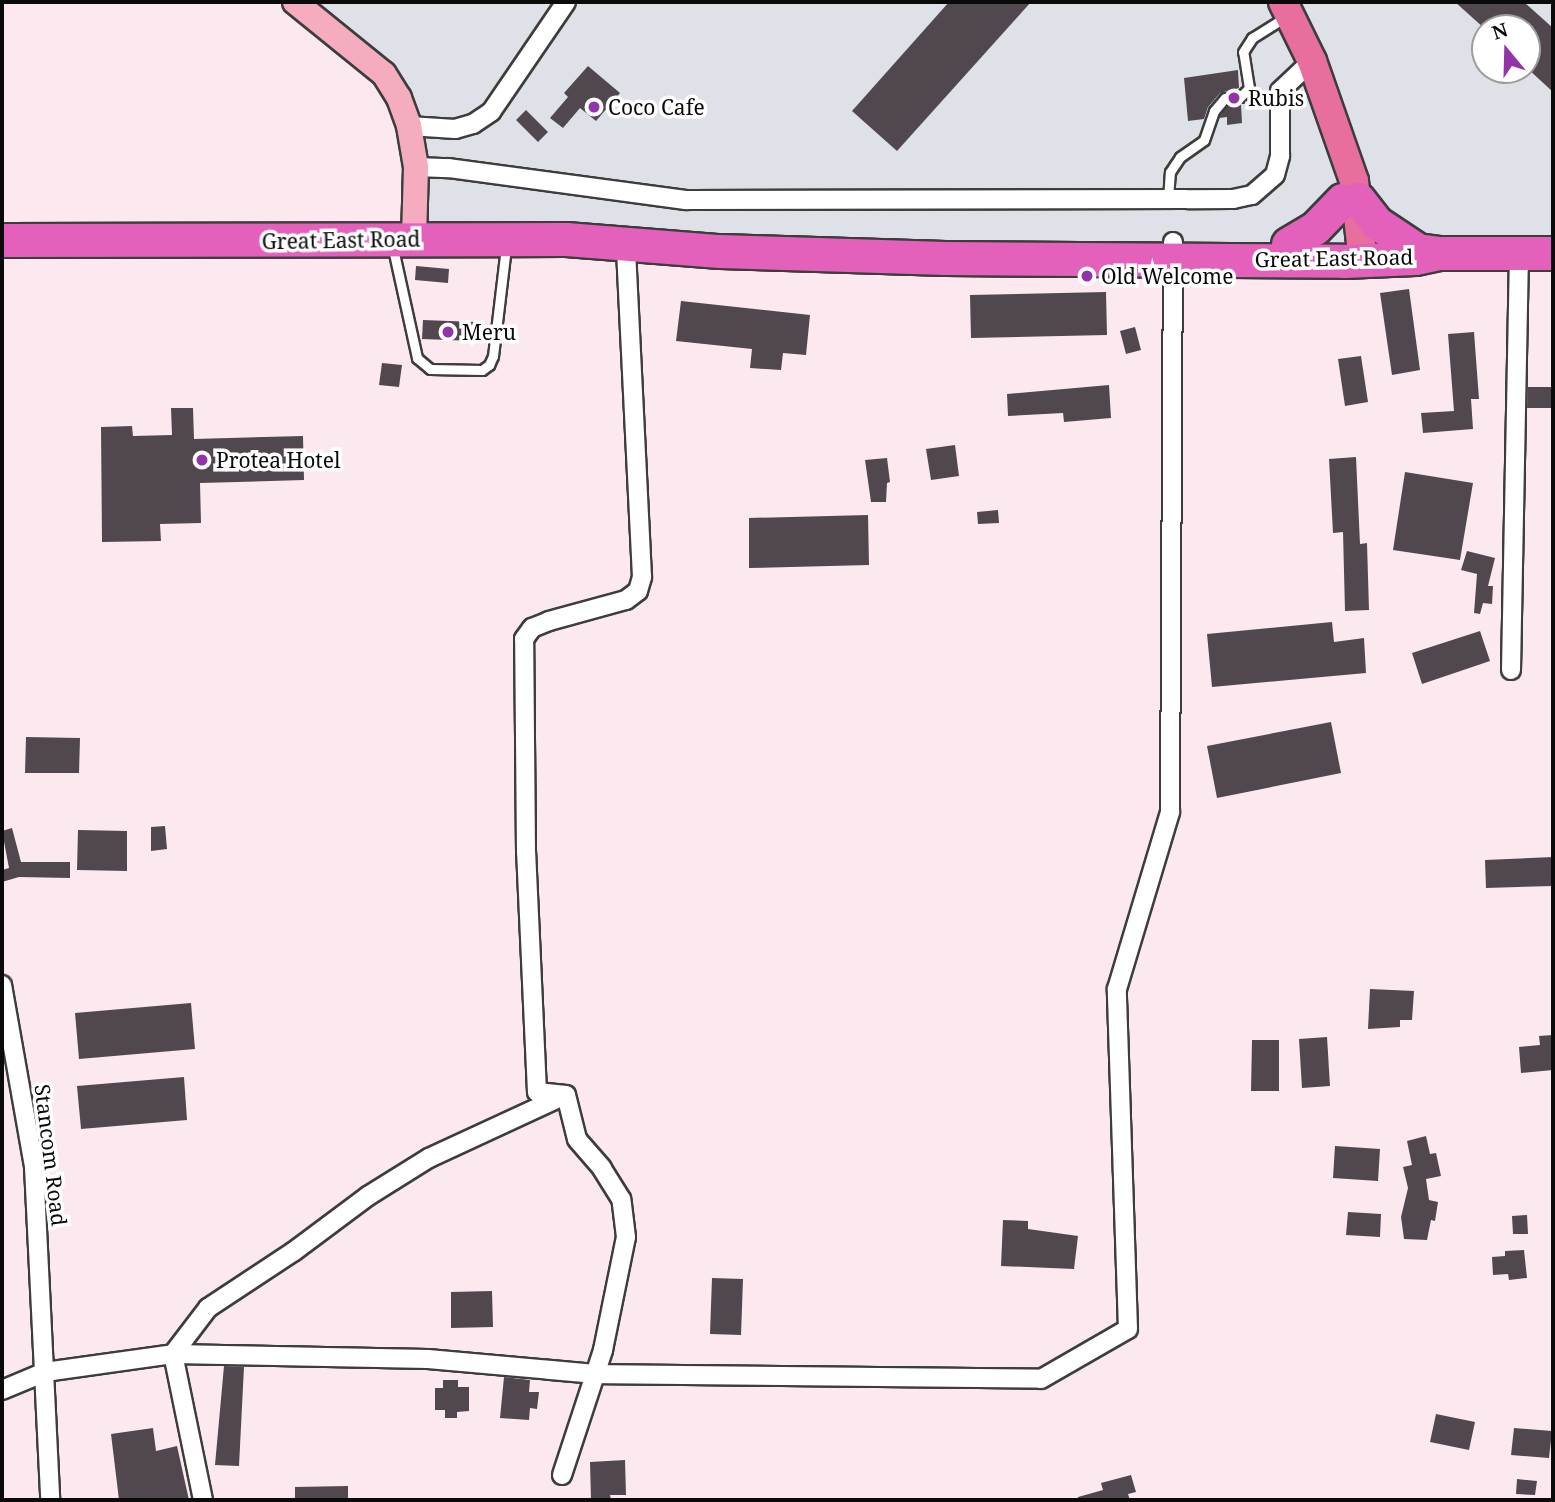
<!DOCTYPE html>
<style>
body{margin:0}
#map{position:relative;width:1555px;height:1502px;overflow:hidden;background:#fce9f0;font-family:"Noto Serif",serif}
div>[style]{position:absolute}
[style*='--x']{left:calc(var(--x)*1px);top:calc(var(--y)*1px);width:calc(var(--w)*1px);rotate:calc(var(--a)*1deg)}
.industrial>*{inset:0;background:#dfe1e8}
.building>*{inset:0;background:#51484f}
.roads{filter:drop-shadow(2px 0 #3d3d3d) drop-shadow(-2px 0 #3d3d3d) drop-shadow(0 2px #3d3d3d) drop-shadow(0 -2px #3d3d3d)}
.lane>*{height:9px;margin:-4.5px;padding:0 4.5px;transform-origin:4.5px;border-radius:4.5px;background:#fff}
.street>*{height:18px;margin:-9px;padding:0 9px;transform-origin:9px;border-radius:9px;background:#fff}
.secondary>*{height:24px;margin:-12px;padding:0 12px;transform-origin:12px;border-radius:12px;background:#f5acbe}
.primary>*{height:28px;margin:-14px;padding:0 14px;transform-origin:14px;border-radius:14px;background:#e86e9d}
.highway>*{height:33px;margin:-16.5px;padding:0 16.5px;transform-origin:16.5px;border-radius:16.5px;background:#e361ba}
.dots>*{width:19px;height:19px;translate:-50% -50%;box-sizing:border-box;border:4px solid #fff;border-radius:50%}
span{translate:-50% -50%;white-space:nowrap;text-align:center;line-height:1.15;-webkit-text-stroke:7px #fff;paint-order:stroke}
.poi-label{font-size:21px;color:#0a0a0a}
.left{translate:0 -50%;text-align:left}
.street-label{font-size:21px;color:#0a0a0a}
.frame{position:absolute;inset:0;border:4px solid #0a0a0a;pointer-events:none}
.north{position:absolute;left:1471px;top:14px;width:70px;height:70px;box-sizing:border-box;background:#fff;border:2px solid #9d9d9d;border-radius:50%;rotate:341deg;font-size:19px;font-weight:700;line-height:28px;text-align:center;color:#0a0a0a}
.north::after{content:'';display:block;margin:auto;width:24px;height:32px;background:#9234a8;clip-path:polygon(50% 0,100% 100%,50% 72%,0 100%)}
</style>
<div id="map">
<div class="industrial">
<div style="clip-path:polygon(evenodd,295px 2px,1553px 2px,1553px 249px,414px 238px,384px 74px,295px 2px,1485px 28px,1527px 28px,1527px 70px,1485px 70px,1485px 28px)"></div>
</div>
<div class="building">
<div style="clip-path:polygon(949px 2px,1031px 2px,897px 151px,852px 111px)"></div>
<div style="clip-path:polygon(1455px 2px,1524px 2px,1553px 28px,1553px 92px,1527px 68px,1527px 28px,1484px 28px)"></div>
<div style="clip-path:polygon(588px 66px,620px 93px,596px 121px,580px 108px,563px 128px,550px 118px,568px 97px,564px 93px)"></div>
<div style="clip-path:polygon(1238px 70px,1239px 88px,1220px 93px,1208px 107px,1204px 119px,1188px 121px,1184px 78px)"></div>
<div style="clip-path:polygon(1241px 104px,1242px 123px,1227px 125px,1227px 117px,1219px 118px,1228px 105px)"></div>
<div style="clip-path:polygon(526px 110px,548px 132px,538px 142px,516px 120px)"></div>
<div style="clip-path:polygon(416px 266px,449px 269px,448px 283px,415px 280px)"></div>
<div style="clip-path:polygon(1409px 289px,1420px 370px,1392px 375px,1380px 293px)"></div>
<div style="clip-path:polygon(1106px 292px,1107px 335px,971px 338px,970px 295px)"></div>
<div style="clip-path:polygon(681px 301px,810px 315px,806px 355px,783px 353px,781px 370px,750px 368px,752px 349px,676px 341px)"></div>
<div style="clip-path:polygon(423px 320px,475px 322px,474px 341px,422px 339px)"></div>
<div style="clip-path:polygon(1135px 327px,1141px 350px,1126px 354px,1120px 331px)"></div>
<div style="clip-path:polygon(1474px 332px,1479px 399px,1471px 399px,1473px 429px,1423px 433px,1421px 413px,1454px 411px,1448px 334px)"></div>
<div style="clip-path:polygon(1361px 356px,1368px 402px,1345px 406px,1338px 359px)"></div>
<div style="clip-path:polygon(382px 363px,402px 365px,399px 387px,379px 385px)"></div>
<div style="clip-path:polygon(1109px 385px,1111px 418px,1064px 422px,1063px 413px,1008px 416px,1007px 394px)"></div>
<div style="clip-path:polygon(1528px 387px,1553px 387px,1553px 408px,1527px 408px)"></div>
<div style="clip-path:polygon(171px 408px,193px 408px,194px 439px,303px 436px,304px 480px,200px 483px,201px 523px,160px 524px,161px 541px,102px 542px,101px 427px,132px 426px,133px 436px,172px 435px)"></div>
<div style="clip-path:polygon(955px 445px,959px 476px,931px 480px,926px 449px)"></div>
<div style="clip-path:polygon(1356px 457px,1360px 544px,1367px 543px,1369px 610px,1345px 611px,1343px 532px,1333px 533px,1329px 459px)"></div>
<div style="clip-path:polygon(887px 458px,890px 482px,887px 483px,886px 502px,871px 502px,865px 460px)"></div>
<div style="clip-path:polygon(1405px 472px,1473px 483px,1460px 560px,1393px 550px)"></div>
<div style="clip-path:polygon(998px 510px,999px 523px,978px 524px,977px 512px)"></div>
<div style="clip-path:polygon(868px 515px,869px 565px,749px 568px,749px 518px)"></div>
<div style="clip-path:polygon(1467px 551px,1495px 558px,1488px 586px,1493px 586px,1492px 604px,1483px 603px,1480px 614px,1474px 613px,1477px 574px,1461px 570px)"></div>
<div style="clip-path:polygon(1332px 622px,1334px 642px,1364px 638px,1366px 673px,1212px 687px,1207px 634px)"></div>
<div style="clip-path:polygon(1480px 631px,1490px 661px,1422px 684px,1412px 653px)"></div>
<div style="clip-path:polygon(1331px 722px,1341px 773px,1217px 798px,1207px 746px)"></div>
<div style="clip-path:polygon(26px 737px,80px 738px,79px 773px,25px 773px)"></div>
<div style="clip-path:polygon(165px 826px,167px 849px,151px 851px,151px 827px)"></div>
<div style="clip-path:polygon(12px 828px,21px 862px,70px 862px,70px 878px,19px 877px,2px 882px,2px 870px,9px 868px,2px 831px)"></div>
<div style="clip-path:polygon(78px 830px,127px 831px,127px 871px,77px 870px)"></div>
<div style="clip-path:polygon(1553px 857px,1553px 886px,1486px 888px,1485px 860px)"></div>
<div style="clip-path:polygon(1370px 989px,1414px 991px,1412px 1020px,1400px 1020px,1400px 1027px,1368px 1029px)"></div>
<div style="clip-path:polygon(191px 1003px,195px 1049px,79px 1059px,75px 1013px)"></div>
<div style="clip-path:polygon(1553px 1035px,1553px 1070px,1521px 1073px,1519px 1047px,1540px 1045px,1539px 1036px)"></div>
<div style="clip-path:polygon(1327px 1037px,1330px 1086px,1302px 1088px,1299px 1039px)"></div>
<div style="clip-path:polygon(1252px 1040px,1279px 1040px,1279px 1091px,1251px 1091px)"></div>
<div style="clip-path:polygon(184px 1077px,187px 1120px,81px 1129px,77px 1086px)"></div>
<div style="clip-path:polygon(1426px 1136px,1430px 1154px,1436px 1153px,1441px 1176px,1426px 1179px,1429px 1200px,1438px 1202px,1435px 1221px,1431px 1220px,1427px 1240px,1404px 1239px,1401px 1217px,1408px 1188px,1403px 1167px,1412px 1165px,1407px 1141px)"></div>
<div style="clip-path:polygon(1335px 1146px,1380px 1149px,1378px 1181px,1333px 1178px)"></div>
<div style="clip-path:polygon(1348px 1212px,1381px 1214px,1380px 1237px,1346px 1235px)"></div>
<div style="clip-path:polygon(1527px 1215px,1528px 1234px,1513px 1234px,1512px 1216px)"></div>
<div style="clip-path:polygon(1003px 1220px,1028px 1221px,1028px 1229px,1078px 1236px,1074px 1269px,1001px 1266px)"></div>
<div style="clip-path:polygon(1524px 1250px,1527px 1278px,1509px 1280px,1508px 1274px,1493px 1275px,1492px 1257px,1505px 1256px,1505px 1251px)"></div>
<div style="clip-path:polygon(712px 1278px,743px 1279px,741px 1335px,710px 1334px)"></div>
<div style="clip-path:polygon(492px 1291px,493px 1327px,451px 1328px,451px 1292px)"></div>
<div style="clip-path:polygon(224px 1366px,244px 1367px,239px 1466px,215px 1465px)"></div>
<div style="clip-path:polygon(504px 1377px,530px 1380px,529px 1392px,539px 1392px,537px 1409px,530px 1408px,529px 1420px,500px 1418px)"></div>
<div style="clip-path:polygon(443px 1380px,458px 1380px,458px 1387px,469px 1387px,469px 1411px,457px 1412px,457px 1418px,445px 1418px,445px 1410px,435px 1410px,435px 1388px,443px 1388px)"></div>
<div style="clip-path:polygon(1436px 1414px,1475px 1422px,1469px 1450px,1430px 1442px)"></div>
<div style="clip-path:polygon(153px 1428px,156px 1451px,177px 1446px,189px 1500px,119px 1500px,111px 1434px)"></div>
<div style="clip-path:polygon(1514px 1428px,1552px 1431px,1549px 1458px,1511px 1455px)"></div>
<div style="clip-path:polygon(625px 1460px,626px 1495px,610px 1495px,611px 1500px,591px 1500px,590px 1462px)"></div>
<div style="clip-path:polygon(1131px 1475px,1136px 1492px,1128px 1494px,1130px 1500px,1078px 1500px,1078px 1497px,1103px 1490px,1101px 1483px)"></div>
<div style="clip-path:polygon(1517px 1479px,1537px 1481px,1535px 1495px,1516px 1494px)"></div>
<div style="clip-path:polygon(348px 1486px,348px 1500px,295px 1500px,295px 1487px)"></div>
</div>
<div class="roads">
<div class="lane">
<div style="--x:1168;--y:199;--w:27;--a:-86"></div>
<div style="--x:1170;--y:172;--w:18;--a:-56"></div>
<div style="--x:1180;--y:157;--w:29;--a:-35"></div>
<div style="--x:1204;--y:140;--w:31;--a:-71"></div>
<div style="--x:1214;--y:111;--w:17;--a:-50"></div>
<div style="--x:1225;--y:98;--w:15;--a:-4"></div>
<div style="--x:1240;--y:97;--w:13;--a:-45"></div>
<div style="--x:1249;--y:88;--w:36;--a:-99"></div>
<div style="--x:1243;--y:52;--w:17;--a:-57"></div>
<div style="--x:1252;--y:38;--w:40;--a:-32"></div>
<div style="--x:392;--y:244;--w:117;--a:77.6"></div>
<div style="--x:417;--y:358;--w:17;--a:40"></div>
<div style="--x:430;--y:369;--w:52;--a:1.1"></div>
<div style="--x:482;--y:370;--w:9;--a:-36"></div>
<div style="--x:489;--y:365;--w:10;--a:-66"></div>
<div style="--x:493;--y:356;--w:110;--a:-83.2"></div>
</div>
<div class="street">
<div style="--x:409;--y:126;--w:46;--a:3.7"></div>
<div style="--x:455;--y:129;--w:19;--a:-16"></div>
<div style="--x:473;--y:124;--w:22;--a:-34"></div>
<div style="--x:491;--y:112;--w:133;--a:-55.7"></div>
<div style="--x:416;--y:167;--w:33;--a:2"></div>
<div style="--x:449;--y:168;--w:239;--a:7.7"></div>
<div style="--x:686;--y:200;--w:547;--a:-0.1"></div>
<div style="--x:1233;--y:199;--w:19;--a:-12"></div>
<div style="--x:1252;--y:195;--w:30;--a:-41"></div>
<div style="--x:1275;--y:175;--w:20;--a:-75"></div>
<div style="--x:1280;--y:156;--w:65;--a:-90"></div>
<div style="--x:1280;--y:91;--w:44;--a:-43.2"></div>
<div style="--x:1511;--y:670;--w:417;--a:-88.9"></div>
<div style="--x:2;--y:985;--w:185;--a:80"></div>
<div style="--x:34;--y:1167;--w:333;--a:87.2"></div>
<div style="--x:566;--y:1095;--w:29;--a:-174"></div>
<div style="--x:537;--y:1092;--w:240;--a:-92.6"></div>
<div style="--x:526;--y:852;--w:213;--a:-90.5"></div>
<div style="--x:524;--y:639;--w:14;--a:-54"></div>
<div style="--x:532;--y:628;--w:18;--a:-22"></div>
<div style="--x:549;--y:621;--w:80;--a:-15.3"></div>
<div style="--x:626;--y:600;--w:15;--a:-37"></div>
<div style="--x:638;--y:591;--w:15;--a:-74"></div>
<div style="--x:642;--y:577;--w:333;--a:-92.8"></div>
<div style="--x:2;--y:1390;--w:47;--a:-22.7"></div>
<div style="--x:45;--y:1372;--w:129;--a:-8"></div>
<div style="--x:173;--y:1354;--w:255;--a:1.1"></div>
<div style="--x:428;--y:1359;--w:168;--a:5.1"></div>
<div style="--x:595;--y:1374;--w:446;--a:0.6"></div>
<div style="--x:1041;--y:1379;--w:100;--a:-29.9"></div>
<div style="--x:1128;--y:1329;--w:340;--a:-91.9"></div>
<div style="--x:1117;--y:989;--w:185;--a:-73.3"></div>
<div style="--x:1170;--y:812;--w:570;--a:-89.7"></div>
<div style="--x:562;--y:1475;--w:132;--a:-71.8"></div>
<div style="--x:603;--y:1350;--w:115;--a:-78.5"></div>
<div style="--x:626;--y:1237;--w:38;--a:-97"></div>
<div style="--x:621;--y:1199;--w:36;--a:-122"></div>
<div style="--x:602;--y:1168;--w:38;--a:-131"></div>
<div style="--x:577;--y:1139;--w:45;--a:-104"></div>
<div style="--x:203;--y:1500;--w:149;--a:-101.6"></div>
<div style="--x:173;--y:1354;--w:58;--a:-52.7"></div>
<div style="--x:208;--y:1308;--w:102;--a:-33.4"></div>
<div style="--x:293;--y:1252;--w:94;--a:-36.7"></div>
<div style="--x:368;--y:1196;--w:72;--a:-31.9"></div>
<div style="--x:429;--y:1158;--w:148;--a:-24.8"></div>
</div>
<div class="secondary">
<div style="--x:295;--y:2;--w:114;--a:39"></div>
<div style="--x:384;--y:74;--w:28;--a:58"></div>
<div style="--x:399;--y:98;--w:30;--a:70"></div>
<div style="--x:409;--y:126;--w:42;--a:80.3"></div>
<div style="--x:416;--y:167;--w:71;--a:91.6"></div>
</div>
<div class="primary">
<div style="--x:1283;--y:2;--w:66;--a:63.8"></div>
<div style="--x:1312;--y:61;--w:127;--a:70.7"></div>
<div style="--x:1354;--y:181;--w:81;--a:83.6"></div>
</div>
<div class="highway">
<div style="--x:1358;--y:199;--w:31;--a:52"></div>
<div style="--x:1377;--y:223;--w:47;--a:33.7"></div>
<div style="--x:2;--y:240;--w:564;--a:-0.1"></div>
<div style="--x:566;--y:239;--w:154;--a:4.5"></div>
<div style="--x:720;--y:251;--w:225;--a:1.8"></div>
<div style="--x:945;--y:258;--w:399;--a:0.4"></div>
<div style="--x:1344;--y:261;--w:71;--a:-2.4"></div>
<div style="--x:1415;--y:258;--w:24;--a:-12"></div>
<div style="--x:1288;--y:244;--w:31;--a:-31"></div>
<div style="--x:1315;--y:228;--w:39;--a:-46"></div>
<div style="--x:1417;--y:250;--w:21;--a:8"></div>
<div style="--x:1438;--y:253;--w:115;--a:0"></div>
</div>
</div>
<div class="dots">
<div style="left:1234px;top:98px;background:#9234a8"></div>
<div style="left:594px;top:107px;background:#9234a8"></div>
<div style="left:1087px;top:276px;background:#9234a8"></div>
<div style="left:448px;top:332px;background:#9234a8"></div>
<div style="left:202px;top:460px;background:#9234a8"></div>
</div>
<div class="poi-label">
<span class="left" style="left:1248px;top:98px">Rubis</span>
<span class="left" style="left:608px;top:107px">Coco Cafe</span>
<span class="left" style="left:1101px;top:276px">Old Welcome</span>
<span class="left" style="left:462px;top:332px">Meru</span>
<span class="left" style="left:216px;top:460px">Protea Hotel</span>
</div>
<div class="street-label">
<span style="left:341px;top:240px;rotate:-1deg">Great East Road</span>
<span style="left:1334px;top:258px;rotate:-1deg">Great East Road</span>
<span style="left:51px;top:1155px;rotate:83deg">Stancom Road</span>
</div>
<div class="frame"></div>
<div class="north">N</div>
</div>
